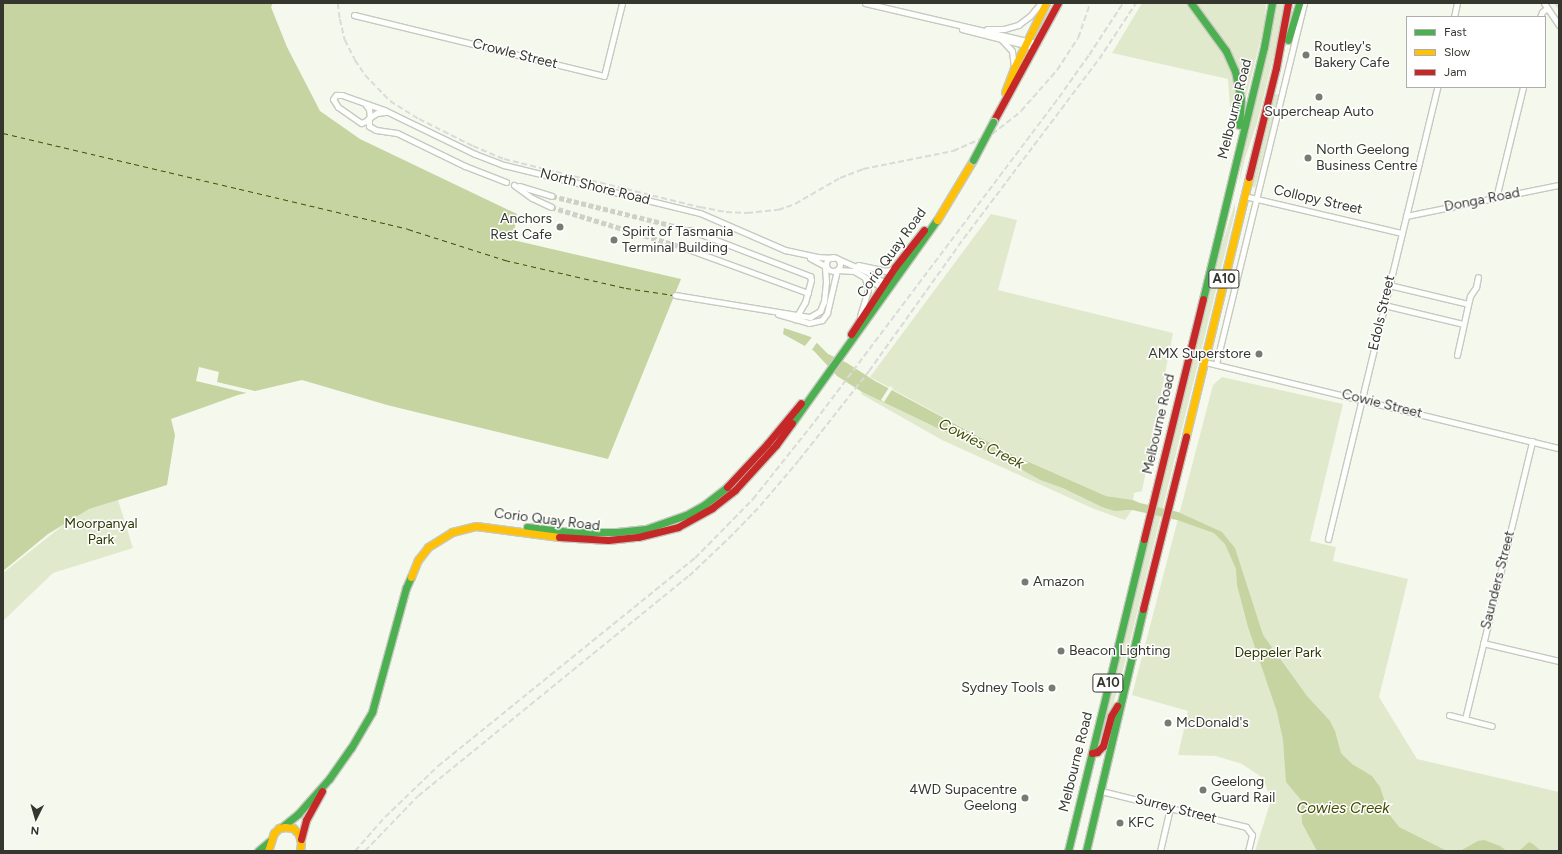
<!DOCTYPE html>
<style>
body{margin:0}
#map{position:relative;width:1562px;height:854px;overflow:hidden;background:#f5f8ed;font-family:Figtree,sans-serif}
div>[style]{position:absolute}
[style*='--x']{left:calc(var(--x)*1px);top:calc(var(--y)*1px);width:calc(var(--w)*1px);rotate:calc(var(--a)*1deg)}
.green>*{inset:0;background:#e1e9cd}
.water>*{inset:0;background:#c6d4a1}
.pier>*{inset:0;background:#f5f8ed}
.ferry>*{height:1px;margin-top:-0.5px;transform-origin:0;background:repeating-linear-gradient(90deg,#404e00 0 5px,transparent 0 9px)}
.street-tunnel>*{height:5px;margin-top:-2.5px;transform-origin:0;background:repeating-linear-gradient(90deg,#cfd1c7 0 5px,transparent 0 7.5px)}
.roads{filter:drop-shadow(1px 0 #c6c9c0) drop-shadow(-1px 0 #c6c9c0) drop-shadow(0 1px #c6c9c0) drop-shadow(0 -1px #c6c9c0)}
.street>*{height:5px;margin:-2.5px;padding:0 2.5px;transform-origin:2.5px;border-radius:2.5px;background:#fefefc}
.street>.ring{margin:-2.5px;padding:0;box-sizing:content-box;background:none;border:5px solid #fefefc;border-radius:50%}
.fast>*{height:7px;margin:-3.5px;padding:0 3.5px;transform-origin:3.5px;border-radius:3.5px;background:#4caf50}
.slow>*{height:7px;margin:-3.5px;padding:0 3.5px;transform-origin:3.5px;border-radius:3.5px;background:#ffc107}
.jam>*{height:7px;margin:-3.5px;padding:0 3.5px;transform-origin:3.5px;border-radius:3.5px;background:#c62828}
.rail>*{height:1.5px;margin-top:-0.75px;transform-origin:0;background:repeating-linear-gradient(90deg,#dadbd8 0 6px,transparent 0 9px)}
.bridges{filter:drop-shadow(1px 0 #c6c9c0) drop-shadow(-1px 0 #c6c9c0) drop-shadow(0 1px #c6c9c0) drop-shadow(0 -1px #c6c9c0)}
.fast-bridge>*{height:7px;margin:-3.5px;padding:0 3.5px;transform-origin:3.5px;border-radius:3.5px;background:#4caf50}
.dots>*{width:11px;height:11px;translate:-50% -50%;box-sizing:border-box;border:2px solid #fff;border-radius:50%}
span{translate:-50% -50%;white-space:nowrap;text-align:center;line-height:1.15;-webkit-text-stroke:3px #fff;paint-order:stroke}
.shield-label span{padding:1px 3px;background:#fff;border:1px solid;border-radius:3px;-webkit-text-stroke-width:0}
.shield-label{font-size:13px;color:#35372f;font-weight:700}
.poi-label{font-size:14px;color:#35372f}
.left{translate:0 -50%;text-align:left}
.right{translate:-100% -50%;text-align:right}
.street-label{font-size:14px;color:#35372f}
.park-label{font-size:14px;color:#2c3702}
.water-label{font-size:15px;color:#404e00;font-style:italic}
.frame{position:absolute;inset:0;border:4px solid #35372f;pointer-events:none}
.legend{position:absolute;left:1406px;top:16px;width:140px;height:72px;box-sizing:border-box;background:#fff;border:1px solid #aeafac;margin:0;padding:5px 7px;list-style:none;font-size:12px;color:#35372f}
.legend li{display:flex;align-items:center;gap:8px;height:20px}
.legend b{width:20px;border:1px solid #aeafac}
.north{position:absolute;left:16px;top:798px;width:40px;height:40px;-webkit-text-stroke:3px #fff;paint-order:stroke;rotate:185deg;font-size:11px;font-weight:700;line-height:16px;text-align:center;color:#35372f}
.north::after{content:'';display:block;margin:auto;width:14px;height:18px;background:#35372f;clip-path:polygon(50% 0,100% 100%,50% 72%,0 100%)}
</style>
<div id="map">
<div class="green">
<div style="clip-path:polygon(1142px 3px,1266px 3px,1265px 23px,1245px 101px,1230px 107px,1228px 79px,1112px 53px)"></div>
<div style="clip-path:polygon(1277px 3px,1284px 3px,1277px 43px,1257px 123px,1245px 158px,1239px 184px,1242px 159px)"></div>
<div style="clip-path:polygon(1275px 94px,1279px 95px,1255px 188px,1252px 187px)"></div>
<div style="clip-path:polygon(1235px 203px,1235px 212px,1124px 666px,1103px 740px,1098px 747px,1218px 257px)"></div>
<div style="clip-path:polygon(991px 214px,1017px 220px,998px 290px,1173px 333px,1142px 491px,1134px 493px,1133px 500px,1106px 496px,1013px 455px,870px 377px)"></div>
<div style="clip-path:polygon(1222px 377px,1343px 404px,1310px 541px,1336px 547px,1333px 561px,1408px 579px,1379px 697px,1417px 759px,1559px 792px,1559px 851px,1255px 851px,1271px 800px,1263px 778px,1242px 764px,1216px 756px,1178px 755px,1188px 711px,1132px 695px,1213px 385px)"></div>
<div style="clip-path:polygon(862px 392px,1006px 461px,1040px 480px,1125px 511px,1132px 510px,1125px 520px,1094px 509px,942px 440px,861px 394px)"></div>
<div style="clip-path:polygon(118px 500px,133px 548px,53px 573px,3px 621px,3px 573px,67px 522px,89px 509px)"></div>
</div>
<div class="water">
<div style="clip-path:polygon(3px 3px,273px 3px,271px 7px,287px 47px,320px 111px,360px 139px,517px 214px,513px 240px,681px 279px,608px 459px,387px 405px,302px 380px,238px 395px,171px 419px,175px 435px,167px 485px,89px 509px,48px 534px,3px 571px)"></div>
<div style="clip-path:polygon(784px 328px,811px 337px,828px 354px,847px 363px,875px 381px,1013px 455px,1106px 496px,1133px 500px,1140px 503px,1178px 512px,1222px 532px,1235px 548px,1263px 635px,1307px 696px,1330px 721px,1335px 731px,1341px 753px,1352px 764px,1372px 776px,1380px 787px,1389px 814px,1399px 827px,1447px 851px,1317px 851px,1302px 823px,1301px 800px,1286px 782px,1283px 740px,1277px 712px,1248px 627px,1237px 585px,1236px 569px,1225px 544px,1214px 533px,1177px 520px,1132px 510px,1115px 511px,1102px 507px,1065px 489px,1040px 480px,1006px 461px,862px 392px,837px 376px,814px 351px,783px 334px)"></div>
<div style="clip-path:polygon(1484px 840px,1500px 846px,1507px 851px,1460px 851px,1478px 841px)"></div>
<div style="clip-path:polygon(1529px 842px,1533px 844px,1541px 851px,1519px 851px)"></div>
</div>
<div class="pier">
<div style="clip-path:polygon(813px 336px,818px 341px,811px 351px,804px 347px)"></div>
<div style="clip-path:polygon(199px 367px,219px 372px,217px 382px,259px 392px,251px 394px,196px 381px)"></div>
<div style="clip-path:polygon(890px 386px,893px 388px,884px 402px,881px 400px)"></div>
</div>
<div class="ferry">
<div style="--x:3;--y:133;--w:416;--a:13.3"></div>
<div style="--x:408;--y:229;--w:102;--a:17.7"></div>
<div style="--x:505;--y:260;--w:124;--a:13"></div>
<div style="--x:626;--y:288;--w:48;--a:8.5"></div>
</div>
<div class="street-tunnel">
<div style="--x:552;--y:196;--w:142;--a:13.8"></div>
<div style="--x:551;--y:207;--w:140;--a:17"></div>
</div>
<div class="roads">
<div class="street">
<div style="--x:865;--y:3;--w:176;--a:13.2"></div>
<div style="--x:1544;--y:3;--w:27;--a:56"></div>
<div style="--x:354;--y:15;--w:257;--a:13.7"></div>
<div style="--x:604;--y:76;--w:75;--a:-76.1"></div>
<div style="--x:1454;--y:17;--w:14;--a:-78"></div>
<div style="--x:1540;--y:17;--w:5;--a:-68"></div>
<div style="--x:1542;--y:12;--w:6;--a:-39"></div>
<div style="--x:962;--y:29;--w:68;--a:14.4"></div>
<div style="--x:987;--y:29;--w:17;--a:0"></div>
<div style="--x:1004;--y:29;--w:15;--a:-16"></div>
<div style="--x:1018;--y:25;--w:15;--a:-37"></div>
<div style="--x:1030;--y:16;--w:17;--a:-50"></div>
<div style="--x:1001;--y:39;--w:16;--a:47"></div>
<div style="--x:1012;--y:51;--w:16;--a:83"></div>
<div style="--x:366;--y:105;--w:5;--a:53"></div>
<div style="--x:369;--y:109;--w:8;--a:83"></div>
<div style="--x:370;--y:117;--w:6;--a:135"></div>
<div style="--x:366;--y:121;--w:5;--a:158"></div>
<div style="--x:361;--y:123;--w:28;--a:-145"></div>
<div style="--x:338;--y:107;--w:9;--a:-122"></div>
<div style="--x:333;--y:99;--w:5;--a:-53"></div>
<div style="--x:336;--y:95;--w:6;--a:0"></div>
<div style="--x:342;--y:95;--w:45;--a:19.7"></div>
<div style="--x:384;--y:110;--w:101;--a:25.8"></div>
<div style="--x:475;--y:154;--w:31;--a:21"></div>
<div style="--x:504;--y:165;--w:202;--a:13.8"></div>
<div style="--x:700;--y:213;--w:93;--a:23.5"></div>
<div style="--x:785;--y:250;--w:33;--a:12"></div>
<div style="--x:817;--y:257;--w:16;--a:4"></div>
<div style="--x:369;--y:118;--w:9;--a:-32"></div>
<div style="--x:377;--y:113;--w:8;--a:-7"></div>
<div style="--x:369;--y:120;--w:6;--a:90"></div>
<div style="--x:369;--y:126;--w:8;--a:30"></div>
<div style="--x:376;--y:130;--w:21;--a:8"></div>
<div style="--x:397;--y:133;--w:76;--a:25.9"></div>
<div style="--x:465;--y:166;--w:44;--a:21.3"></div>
<div style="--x:514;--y:185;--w:22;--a:36"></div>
<div style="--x:532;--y:198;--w:21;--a:25"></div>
<div style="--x:519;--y:186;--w:34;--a:17"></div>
<div style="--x:1244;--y:196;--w:162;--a:13.2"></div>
<div style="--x:1496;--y:198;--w:114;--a:-76.3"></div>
<div style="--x:1406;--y:216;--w:156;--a:-11.5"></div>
<div style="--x:690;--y:230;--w:129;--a:21"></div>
<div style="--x:810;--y:276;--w:4;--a:76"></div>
<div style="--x:811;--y:280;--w:23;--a:105"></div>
<div style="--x:805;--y:302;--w:20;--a:120"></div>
<div style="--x:685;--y:248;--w:131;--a:20.1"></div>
<div class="ring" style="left:826px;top:257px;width:9px;height:9px"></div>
<div style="--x:810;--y:258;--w:17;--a:28"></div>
<div style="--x:838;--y:259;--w:34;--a:24"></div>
<div style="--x:869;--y:273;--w:19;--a:32"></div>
<div style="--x:858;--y:265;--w:29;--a:12"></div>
<div style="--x:886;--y:271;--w:7;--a:-16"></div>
<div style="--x:838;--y:270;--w:16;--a:4"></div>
<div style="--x:854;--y:271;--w:32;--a:30"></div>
<div style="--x:1389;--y:285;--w:81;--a:13.5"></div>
<div style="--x:675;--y:295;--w:137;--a:9.3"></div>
<div style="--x:810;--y:317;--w:12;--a:-31"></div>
<div style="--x:820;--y:311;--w:11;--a:-68"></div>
<div style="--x:824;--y:301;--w:19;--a:-84"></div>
<div style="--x:826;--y:282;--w:15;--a:-94"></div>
<div style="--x:1384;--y:305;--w:81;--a:13.5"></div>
<div style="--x:778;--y:314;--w:32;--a:16"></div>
<div style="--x:809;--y:323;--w:13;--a:-13"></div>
<div style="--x:822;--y:320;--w:9;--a:-54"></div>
<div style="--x:827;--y:313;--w:44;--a:-76.9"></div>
<div style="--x:860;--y:316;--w:27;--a:-73"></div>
<div style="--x:868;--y:290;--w:12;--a:-104"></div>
<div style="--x:1457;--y:355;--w:60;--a:-77.6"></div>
<div style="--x:1470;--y:296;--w:11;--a:-56"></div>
<div style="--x:1476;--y:287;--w:10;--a:-79"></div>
<div style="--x:1205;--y:362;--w:364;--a:13.7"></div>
<div style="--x:1216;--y:364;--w:372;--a:-76.3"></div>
<div style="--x:1328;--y:539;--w:465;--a:-76.4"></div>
<div style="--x:1483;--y:643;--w:78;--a:13.3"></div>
<div style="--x:1449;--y:715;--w:44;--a:14.3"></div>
<div style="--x:1465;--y:719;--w:286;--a:-76.4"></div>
<div style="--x:1101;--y:791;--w:149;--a:13.9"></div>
<div style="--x:1246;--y:827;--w:10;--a:53"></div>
<div style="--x:1252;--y:835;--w:16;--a:104"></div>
<div style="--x:1160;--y:851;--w:44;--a:-76.9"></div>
</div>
<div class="fast">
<div style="--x:1191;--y:3;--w:59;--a:53.9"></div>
<div style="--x:1226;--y:51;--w:22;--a:66"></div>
<div style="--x:1235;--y:71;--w:29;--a:78"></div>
<div style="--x:1241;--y:99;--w:26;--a:94"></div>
<div style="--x:1288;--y:40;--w:39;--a:-73"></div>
<div style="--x:1203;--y:299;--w:259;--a:-76.4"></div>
<div style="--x:1264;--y:47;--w:45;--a:-79.7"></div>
<div style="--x:792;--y:423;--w:249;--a:-54.5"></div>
<div style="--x:527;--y:527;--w:44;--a:6.5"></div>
<div style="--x:571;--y:532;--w:46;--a:0"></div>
<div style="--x:617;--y:532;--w:29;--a:-6"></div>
<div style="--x:646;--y:529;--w:42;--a:-19.3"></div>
<div style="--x:686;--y:515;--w:21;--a:-29"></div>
<div style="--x:704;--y:505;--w:29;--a:-38"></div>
<div style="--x:282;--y:827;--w:21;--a:-39"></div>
<div style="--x:298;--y:814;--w:47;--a:-48.5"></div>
<div style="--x:329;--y:779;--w:38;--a:-55"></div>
<div style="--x:351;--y:748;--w:42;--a:-59.7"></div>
<div style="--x:372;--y:712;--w:129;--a:-74.7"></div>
<div style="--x:406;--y:588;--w:12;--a:-66"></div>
<div style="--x:258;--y:851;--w:16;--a:-40"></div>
<div style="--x:1068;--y:851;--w:321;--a:-76.3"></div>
<div style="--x:1086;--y:851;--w:249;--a:-76.7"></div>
</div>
<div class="slow">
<div style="--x:1005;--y:92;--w:26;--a:-69"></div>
<div style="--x:1014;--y:68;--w:72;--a:-63.8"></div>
<div style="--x:937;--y:220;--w:70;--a:-59"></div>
<div style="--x:1186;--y:436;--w:267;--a:-76.3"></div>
<div style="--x:411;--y:577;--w:18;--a:-68"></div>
<div style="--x:418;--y:560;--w:16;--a:-52"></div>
<div style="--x:428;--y:547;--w:28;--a:-32"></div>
<div style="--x:452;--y:532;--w:25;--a:-14"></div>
<div style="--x:476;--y:526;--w:84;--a:7.5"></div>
<div style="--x:268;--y:851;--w:19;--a:-72"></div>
<div style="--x:274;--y:833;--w:7;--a:-45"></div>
<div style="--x:279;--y:828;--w:6;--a:-9"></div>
<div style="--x:285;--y:827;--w:8;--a:7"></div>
<div style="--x:293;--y:828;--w:8;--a:45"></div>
<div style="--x:299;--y:834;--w:9;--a:77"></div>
<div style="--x:301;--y:843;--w:8;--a:97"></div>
</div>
<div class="jam">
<div style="--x:993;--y:122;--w:136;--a:-61.4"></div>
<div style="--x:1249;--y:177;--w:112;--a:-76.1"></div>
<div style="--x:1276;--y:68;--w:66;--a:-79.5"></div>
<div style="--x:851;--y:334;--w:80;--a:-56.7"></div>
<div style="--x:895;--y:267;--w:47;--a:-51.9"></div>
<div style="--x:727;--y:487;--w:59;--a:-47.1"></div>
<div style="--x:767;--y:444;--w:53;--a:-50.3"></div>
<div style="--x:559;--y:537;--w:49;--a:3.5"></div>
<div style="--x:608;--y:540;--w:30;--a:-6"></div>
<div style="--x:638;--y:537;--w:41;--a:-14"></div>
<div style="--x:678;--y:527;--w:39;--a:-29"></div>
<div style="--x:712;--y:508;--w:29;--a:-38"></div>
<div style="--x:735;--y:490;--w:61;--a:-47.7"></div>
<div style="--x:776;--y:445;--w:27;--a:-54"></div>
<div style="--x:1144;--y:539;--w:247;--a:-76.2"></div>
<div style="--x:1143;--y:609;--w:178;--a:-76"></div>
<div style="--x:1092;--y:753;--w:5;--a:-11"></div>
<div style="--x:1097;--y:752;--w:8;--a:-45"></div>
<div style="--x:1103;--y:746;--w:31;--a:-75"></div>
<div style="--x:1111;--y:716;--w:12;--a:-59"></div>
<div style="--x:301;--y:839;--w:20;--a:-75"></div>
<div style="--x:306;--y:820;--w:33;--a:-61"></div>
</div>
</div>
<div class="rail">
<div style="--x:338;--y:3;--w:16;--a:83"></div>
<div style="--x:340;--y:19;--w:22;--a:77"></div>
<div style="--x:345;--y:40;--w:22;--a:63"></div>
<div style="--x:355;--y:60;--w:18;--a:56"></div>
<div style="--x:365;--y:75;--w:36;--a:46"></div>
<div style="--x:390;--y:101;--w:34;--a:32"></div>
<div style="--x:419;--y:119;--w:60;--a:26.6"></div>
<div style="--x:473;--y:146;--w:34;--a:23"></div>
<div style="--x:504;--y:159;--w:202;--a:13.8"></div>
<div style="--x:700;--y:207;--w:26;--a:11"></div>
<div style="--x:726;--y:212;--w:21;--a:3"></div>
<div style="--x:747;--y:213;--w:31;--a:-6"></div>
<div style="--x:778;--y:210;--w:18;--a:-19"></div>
<div style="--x:795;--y:204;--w:52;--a:-30"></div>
<div style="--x:840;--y:178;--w:25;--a:-21"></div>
<div style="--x:863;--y:169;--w:92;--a:-11.3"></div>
<div style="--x:953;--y:151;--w:43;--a:-23.6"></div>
<div style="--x:992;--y:134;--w:37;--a:-38"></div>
<div style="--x:1021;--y:111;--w:55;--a:-48.7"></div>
<div style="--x:1057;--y:70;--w:38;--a:-57"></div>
<div style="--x:1078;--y:38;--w:37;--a:-71"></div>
<div style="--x:1555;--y:3;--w:6;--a:51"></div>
<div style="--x:355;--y:851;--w:45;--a:-48.6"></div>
<div style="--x:385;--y:817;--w:74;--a:-43.9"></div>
<div style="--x:438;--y:766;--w:331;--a:-39"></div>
<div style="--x:695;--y:558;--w:83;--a:-45.5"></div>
<div style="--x:753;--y:499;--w:100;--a:-51.5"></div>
<div style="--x:815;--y:421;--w:414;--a:-53"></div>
<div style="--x:1064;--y:90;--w:43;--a:-54.5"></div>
<div style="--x:1089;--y:55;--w:62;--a:-56.8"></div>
<div style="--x:365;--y:851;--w:76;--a:-46.1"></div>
<div style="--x:418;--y:796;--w:349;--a:-39.1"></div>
<div style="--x:689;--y:576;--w:64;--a:-43.7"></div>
<div style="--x:735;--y:532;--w:36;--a:-46"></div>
<div style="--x:760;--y:506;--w:60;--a:-49.7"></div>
<div style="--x:799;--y:460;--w:113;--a:-51.8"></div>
<div style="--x:869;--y:371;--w:153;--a:-54.5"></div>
<div style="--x:958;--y:246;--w:234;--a:-53"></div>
<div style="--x:1099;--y:59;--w:67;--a:-56.5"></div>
</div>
<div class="bridges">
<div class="fast-bridge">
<div style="--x:973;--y:160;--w:43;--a:-62.2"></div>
</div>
</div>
<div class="dots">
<div style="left:1306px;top:55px;background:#787b72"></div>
<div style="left:1319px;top:97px;background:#787b72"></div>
<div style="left:1308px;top:158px;background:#787b72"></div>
<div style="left:560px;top:227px;background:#787b72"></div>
<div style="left:614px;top:240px;background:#787b72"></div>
<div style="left:1259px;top:354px;background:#787b72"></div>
<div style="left:1025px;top:582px;background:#787b72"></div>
<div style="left:1061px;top:651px;background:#787b72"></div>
<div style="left:1052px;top:688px;background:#787b72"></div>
<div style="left:1168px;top:723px;background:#787b72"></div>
<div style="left:1203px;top:790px;background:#787b72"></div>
<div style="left:1025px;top:798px;background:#787b72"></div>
<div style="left:1120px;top:823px;background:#787b72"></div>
</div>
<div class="shield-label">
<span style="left:1224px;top:279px">A10</span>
<span style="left:1108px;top:683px">A10</span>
</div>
<div class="poi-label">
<span class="left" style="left:1314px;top:55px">Routley's<br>Bakery Cafe</span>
<span style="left:1319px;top:112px">Supercheap Auto</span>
<span class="left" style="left:1316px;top:158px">North Geelong<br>Business Centre</span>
<span class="right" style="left:552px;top:227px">Anchors<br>Rest Cafe</span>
<span class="left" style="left:622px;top:240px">Spirit of Tasmania<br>Terminal Building</span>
<span class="right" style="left:1251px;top:354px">AMX Superstore</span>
<span class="left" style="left:1033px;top:582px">Amazon</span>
<span class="left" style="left:1069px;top:651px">Beacon Lighting</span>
<span class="right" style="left:1044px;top:688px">Sydney Tools</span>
<span class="left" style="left:1176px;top:723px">McDonald's</span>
<span class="left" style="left:1211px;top:790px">Geelong<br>Guard Rail</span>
<span class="right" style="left:1017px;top:798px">4WD Supacentre<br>Geelong</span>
<span class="left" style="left:1128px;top:823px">KFC</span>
</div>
<div class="street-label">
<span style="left:515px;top:54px;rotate:14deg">Crowle Street</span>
<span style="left:1235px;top:109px;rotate:-76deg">Melbourne Road</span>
<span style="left:595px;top:187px;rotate:14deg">North Shore Road</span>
<span style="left:1318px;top:200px;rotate:13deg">Collopy Street</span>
<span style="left:1482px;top:200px;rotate:-11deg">Donga Road</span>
<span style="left:892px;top:253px;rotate:-54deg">Corio Quay Road</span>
<span style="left:1382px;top:313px;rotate:-77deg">Edols Street</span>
<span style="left:1382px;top:404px;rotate:14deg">Cowie Street</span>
<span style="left:1159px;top:424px;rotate:-77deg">Melbourne Road</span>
<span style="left:547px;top:520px;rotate:7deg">Corio Quay Road</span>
<span style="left:1498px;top:580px;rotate:-76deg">Saunders Street</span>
<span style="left:1076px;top:762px;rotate:-76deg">Melbourne Road</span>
<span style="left:1176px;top:809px;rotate:14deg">Surrey Street</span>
</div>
<div class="park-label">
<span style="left:101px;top:532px">Moorpanyal<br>Park</span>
<span style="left:1278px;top:653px">Deppeler Park</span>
</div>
<div class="water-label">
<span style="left:981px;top:444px;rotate:27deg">Cowies Creek</span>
<span style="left:1343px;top:809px">Cowies Creek</span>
</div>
<div class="frame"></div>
<ul class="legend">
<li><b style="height:5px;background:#4caf50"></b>Fast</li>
<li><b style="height:5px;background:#ffc107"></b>Slow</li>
<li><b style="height:5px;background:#c62828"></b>Jam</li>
</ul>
<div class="north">N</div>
</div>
